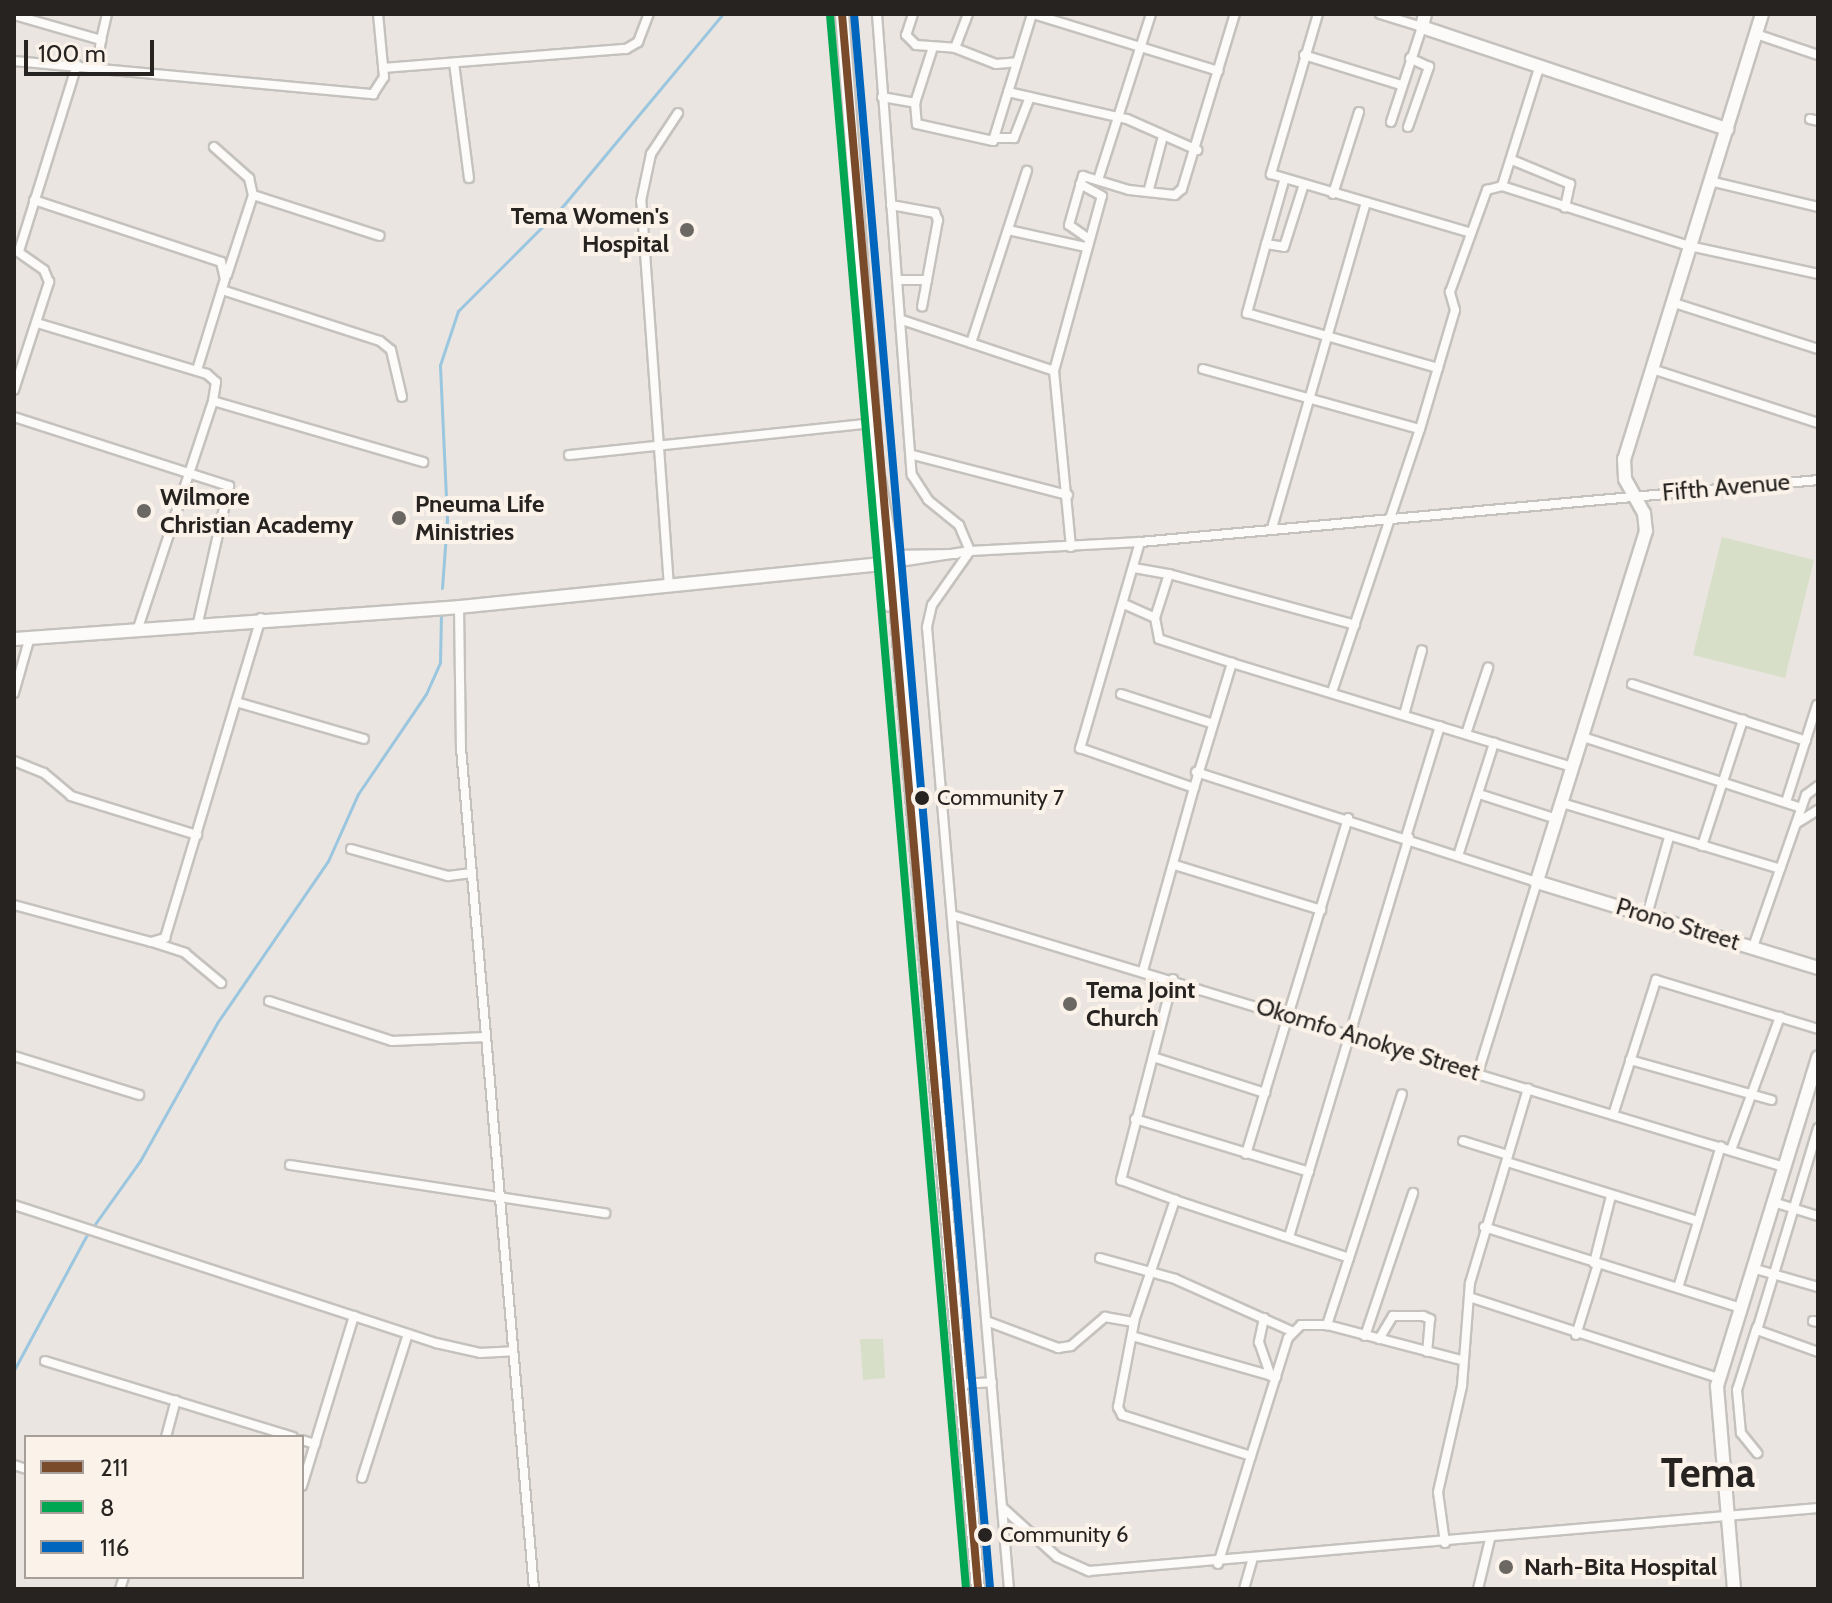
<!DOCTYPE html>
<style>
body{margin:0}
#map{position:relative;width:1832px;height:1603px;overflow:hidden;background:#eae5e0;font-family:Cabin,sans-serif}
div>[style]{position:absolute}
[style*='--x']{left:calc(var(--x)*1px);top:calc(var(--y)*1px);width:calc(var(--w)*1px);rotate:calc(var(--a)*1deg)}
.green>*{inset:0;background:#d8dfc8}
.stream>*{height:3px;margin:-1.5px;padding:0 1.5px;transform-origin:1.5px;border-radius:1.5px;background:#9ac6df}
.roads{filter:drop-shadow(2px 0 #c5c2be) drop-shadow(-2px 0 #c5c2be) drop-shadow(0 2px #c5c2be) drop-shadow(0 -2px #c5c2be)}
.street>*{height:8px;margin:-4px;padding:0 4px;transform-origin:4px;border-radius:4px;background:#fcfbfa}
.secondary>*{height:12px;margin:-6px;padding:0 6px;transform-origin:6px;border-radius:6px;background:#fcfbfa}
.bus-1>*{height:8px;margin:-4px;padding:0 4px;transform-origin:4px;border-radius:4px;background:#7a4b2a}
.bus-2>*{height:8px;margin:-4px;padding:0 4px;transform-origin:4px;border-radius:4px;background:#00a651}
.bus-3>*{height:8px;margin:-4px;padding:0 4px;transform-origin:4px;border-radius:4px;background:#0065bd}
.dots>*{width:22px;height:22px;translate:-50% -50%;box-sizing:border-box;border:4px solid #fbf2ea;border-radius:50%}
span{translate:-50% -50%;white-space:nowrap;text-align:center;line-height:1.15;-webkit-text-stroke:8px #fbf2ea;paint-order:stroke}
.bus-label{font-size:22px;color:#262320}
.left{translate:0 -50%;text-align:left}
.poi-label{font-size:24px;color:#262320;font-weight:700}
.right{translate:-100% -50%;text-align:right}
.street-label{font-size:24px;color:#262320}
.town-label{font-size:40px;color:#262320;font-weight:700}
.frame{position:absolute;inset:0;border:16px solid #262320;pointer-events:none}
.legend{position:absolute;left:24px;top:1435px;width:280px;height:144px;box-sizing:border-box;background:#fbf2ea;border:2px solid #a69f99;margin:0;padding:10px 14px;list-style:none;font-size:24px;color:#262320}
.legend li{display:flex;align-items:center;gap:16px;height:40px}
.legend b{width:40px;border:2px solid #a69f99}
.scale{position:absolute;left:24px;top:40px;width:130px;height:36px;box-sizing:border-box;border:4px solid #262320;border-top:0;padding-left:10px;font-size:24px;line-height:28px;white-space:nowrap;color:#262320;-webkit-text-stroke:6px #fbf2ea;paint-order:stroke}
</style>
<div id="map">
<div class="green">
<div style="clip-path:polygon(1722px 537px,1814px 560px,1785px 678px,1693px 655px)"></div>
<div style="clip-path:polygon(860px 1339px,883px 1339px,885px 1378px,863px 1380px)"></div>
</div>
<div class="stream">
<div style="--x:442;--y:588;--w:68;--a:-85.8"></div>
<div style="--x:447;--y:520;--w:155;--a:-92.6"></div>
<div style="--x:440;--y:365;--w:57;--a:-71.6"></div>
<div style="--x:458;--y:311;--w:147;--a:-45"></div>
<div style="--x:562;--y:207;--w:251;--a:-50.2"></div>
<div style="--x:14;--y:1370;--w:150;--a:-61.7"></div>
<div style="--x:85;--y:1238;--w:95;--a:-54.5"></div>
<div style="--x:140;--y:1161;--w:158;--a:-60.8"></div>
<div style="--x:217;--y:1023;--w:196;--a:-55.6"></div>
<div style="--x:328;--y:861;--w:73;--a:-65.9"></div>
<div style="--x:358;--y:794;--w:121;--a:-55.8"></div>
<div style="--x:426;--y:694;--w:35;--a:-66"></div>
<div style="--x:440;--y:662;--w:48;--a:-88.8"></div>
</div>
<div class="roads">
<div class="street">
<div style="--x:877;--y:14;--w:462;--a:85.7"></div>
<div style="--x:912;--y:475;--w:30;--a:57"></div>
<div style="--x:928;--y:500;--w:40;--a:39"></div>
<div style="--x:959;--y:525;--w:28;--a:67"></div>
<div style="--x:970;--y:551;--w:66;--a:125.1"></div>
<div style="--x:932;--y:605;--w:23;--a:103"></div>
<div style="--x:927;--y:627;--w:965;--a:85.13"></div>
<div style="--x:913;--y:14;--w:22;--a:108"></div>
<div style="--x:906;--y:35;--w:14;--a:45"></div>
<div style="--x:916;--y:45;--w:39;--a:4"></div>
<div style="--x:955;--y:48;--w:44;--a:21.3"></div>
<div style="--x:996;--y:64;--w:21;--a:-5"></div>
<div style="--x:1033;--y:14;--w:194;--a:17.1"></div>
<div style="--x:1318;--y:14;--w:167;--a:106.4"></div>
<div style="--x:1271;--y:174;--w:205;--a:16.4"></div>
<div style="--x:1380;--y:14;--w:44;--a:17.2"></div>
<div style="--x:1422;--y:27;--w:100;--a:108.1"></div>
<div style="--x:14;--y:15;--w:91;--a:16"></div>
<div style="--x:101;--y:40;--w:27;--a:98"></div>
<div style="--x:1756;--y:34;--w:65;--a:18.7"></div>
<div style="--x:101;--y:40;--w:27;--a:-77"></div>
<div style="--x:955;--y:48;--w:36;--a:-69"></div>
<div style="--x:1304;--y:55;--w:102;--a:17.2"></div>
<div style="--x:14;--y:61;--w:361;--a:5.3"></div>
<div style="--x:373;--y:94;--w:20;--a:-57"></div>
<div style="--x:384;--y:77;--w:63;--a:-95.4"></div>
<div style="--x:454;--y:63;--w:116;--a:82.6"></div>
<div style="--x:383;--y:68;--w:244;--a:-4.5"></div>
<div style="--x:626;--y:49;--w:14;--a:-30"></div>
<div style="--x:638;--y:42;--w:30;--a:-69"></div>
<div style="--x:1008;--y:92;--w:122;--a:12.8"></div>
<div style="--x:1127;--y:119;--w:77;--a:23.9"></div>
<div style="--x:882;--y:97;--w:34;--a:10"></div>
<div style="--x:915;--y:103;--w:56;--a:-72.2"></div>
<div style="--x:915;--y:103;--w:21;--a:85"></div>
<div style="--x:917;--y:124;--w:78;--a:12.6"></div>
<div style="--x:993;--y:141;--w:133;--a:-72.9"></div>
<div style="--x:1810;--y:119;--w:8;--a:14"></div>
<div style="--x:1408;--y:127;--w:64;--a:-70.7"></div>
<div style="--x:1429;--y:67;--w:21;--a:-155"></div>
<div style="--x:994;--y:138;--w:20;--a:0"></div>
<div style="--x:1014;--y:138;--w:44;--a:-68.7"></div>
<div style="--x:214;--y:147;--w:47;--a:41.5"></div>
<div style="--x:249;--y:178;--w:17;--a:77"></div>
<div style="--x:1512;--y:160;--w:63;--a:22.5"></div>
<div style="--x:1570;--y:184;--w:24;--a:102"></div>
<div style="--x:1098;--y:180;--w:174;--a:-72.3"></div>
<div style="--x:1284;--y:181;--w:66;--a:105.9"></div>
<div style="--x:1266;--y:244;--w:18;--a:9"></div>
<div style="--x:1284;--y:247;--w:63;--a:-72.4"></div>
<div style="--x:1710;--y:181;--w:111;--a:13.5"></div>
<div style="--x:1502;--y:186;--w:124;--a:-72.6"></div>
<div style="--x:1149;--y:189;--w:55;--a:-75.2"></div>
<div style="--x:1333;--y:194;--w:86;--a:-72.4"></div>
<div style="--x:34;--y:200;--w:197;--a:18.3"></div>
<div style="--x:221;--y:262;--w:17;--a:77"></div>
<div style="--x:225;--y:279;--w:95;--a:107.1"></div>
<div style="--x:891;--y:205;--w:45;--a:10.3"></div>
<div style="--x:935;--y:213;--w:8;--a:67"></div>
<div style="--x:938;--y:220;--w:88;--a:100.4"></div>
<div style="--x:1008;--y:230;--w:80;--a:12.3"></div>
<div style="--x:1089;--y:239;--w:24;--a:-145"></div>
<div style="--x:1069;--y:225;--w:51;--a:-74.1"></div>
<div style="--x:1083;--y:176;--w:48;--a:16.9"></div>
<div style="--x:1129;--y:190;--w:46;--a:6.2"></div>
<div style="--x:1175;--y:195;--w:9;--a:-41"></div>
<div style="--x:1182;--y:189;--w:183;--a:-73.2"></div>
<div style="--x:1266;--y:244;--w:72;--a:105.4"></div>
<div style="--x:1247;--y:313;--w:199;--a:16.1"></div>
<div style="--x:19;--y:251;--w:195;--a:-72.7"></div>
<div style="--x:227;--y:275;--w:84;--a:-72"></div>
<div style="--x:253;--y:195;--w:133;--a:17.9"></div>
<div style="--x:898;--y:280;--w:29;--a:0"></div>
<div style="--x:222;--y:290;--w:166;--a:17.9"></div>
<div style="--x:380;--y:341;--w:14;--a:39"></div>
<div style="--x:391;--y:350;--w:48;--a:76.8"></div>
<div style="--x:1671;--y:302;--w:154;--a:17.7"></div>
<div style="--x:902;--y:320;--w:160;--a:18.5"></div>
<div style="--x:37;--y:323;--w:177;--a:16.7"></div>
<div style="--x:207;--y:374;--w:12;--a:42"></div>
<div style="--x:216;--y:382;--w:19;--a:99"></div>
<div style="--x:213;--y:401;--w:219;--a:16.2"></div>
<div style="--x:971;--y:343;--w:181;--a:-72"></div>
<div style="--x:1203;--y:369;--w:225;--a:15.5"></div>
<div style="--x:1652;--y:369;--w:175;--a:18"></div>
<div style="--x:14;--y:390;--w:114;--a:-72"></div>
<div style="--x:49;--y:282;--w:13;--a:-113"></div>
<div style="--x:44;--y:270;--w:35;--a:-145"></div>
<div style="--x:14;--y:417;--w:226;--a:17.8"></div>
<div style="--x:229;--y:486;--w:140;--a:102.8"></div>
<div style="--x:569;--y:455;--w:308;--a:-6"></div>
<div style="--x:913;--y:455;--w:160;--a:14.5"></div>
<div style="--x:1272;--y:528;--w:339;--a:-73.9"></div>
<div style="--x:1140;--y:542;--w:215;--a:106.2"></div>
<div style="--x:1080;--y:748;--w:121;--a:19.3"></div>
<div style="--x:1194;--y:788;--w:190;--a:105.6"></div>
<div style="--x:1071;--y:547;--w:177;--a:-95.5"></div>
<div style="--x:1054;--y:371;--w:181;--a:-74.7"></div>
<div style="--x:1102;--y:196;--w:25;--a:-151"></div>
<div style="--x:892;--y:555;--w:64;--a:-0.9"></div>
<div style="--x:893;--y:563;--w:78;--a:-8.9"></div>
<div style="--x:970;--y:551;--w:170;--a:-3"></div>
<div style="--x:1140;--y:542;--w:681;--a:-5.22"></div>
<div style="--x:1134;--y:568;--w:36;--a:10"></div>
<div style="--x:1169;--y:574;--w:46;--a:107.7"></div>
<div style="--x:1155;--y:618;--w:21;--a:79"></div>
<div style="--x:1159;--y:639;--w:77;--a:18.2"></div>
<div style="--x:1169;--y:574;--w:193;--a:15.3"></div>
<div style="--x:669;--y:587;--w:387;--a:-94.1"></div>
<div style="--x:641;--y:201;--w:48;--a:-78"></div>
<div style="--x:651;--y:154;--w:49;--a:-56.6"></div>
<div style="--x:1124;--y:604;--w:34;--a:24"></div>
<div style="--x:459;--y:607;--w:141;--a:89.2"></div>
<div style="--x:461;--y:748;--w:844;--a:85.04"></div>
<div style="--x:138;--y:628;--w:239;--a:-71.7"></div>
<div style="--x:1632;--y:684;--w:183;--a:18.1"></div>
<div style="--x:1332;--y:692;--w:277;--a:-71.5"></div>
<div style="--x:1420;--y:429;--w:124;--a:-73.6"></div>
<div style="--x:1455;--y:310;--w:19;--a:-106"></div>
<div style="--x:1450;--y:292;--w:109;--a:-70.1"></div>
<div style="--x:1487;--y:190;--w:16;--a:-15"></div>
<div style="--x:1502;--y:186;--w:196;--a:17.8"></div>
<div style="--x:1689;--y:246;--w:132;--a:12.2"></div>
<div style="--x:14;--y:693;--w:58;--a:-74.1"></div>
<div style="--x:1121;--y:694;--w:95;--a:17.9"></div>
<div style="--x:236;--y:702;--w:133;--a:16.1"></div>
<div style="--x:1404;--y:715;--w:67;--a:-74.5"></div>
<div style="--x:1466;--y:734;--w:70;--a:-71.6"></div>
<div style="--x:1583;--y:737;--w:229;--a:18"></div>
<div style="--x:14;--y:761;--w:32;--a:22"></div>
<div style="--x:44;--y:773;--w:35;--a:40"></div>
<div style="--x:71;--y:796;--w:132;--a:17.2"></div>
<div style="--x:1196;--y:772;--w:358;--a:17.9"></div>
<div style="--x:1537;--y:882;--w:200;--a:107.2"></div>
<div style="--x:1194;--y:788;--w:131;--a:-73.1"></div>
<div style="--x:1232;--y:663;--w:357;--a:17"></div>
<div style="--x:1479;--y:794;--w:82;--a:17.8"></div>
<div style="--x:1786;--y:802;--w:102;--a:-72.3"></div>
<div style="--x:1562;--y:803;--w:228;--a:16.8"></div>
<div style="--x:1797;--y:823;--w:25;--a:-32"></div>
<div style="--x:1406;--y:837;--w:116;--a:-73"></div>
<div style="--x:1702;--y:846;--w:133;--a:-72"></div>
<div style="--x:351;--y:849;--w:101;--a:15.6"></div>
<div style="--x:448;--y:876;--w:24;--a:-7"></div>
<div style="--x:1458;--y:856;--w:119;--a:-72.3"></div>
<div style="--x:1175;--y:865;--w:153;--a:17.1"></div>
<div style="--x:14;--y:905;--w:142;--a:15.1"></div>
<div style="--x:151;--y:942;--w:15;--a:-16"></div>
<div style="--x:165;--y:938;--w:334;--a:-73.3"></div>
<div style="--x:952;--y:915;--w:869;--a:16.85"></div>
<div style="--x:1647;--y:915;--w:81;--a:-74.2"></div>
<div style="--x:152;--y:942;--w:35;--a:18"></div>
<div style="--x:185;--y:953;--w:47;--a:39.8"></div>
<div style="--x:1753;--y:947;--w:161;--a:-70.8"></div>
<div style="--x:1806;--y:795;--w:15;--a:-37"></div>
<div style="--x:1173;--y:979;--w:208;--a:104.5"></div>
<div style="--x:1121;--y:1180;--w:58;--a:20.3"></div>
<div style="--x:269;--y:1001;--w:129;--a:18"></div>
<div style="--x:392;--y:1041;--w:94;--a:-2.4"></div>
<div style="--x:14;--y:1056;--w:131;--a:17.3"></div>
<div style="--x:1153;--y:1057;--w:118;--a:17.8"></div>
<div style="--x:1630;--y:1060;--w:147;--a:15.8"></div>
<div style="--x:1613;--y:1115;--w:142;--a:-72.3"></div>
<div style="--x:1656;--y:980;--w:169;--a:16.8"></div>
<div style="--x:1135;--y:1119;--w:182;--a:16.9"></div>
<div style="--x:1818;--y:1128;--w:211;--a:106.8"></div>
<div style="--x:1757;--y:1330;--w:65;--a:19.8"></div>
<div style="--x:1463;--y:1141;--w:47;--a:17.3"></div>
<div style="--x:1731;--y:1150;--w:142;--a:-69.8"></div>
<div style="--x:1246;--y:1154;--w:351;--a:-73.1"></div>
<div style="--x:1507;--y:1162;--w:200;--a:17.2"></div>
<div style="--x:290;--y:1165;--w:319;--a:8.7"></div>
<div style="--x:1773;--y:1202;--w:47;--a:17.3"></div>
<div style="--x:14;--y:1205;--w:444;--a:18.1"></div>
<div style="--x:436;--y:1343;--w:45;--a:12.8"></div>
<div style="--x:480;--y:1353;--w:33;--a:-3"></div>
<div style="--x:1484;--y:1227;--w:269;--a:17.5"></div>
<div style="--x:1289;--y:1237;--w:417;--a:-73.3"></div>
<div style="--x:1100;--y:1258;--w:78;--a:15.6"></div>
<div style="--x:1175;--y:1279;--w:127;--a:24.1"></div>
<div style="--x:1349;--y:1258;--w:172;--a:-72.1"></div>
<div style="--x:1594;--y:1263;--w:69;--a:-75.8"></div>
<div style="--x:1752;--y:1268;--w:69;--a:16.1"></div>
<div style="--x:1678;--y:1288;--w:148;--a:-73.2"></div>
<div style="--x:1469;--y:1297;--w:263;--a:18"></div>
<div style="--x:1264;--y:1318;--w:25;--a:102"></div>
<div style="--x:1259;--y:1342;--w:36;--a:71"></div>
<div style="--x:1813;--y:1321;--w:5;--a:11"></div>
<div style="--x:989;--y:1322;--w:74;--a:20.6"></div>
<div style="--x:1058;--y:1348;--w:13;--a:-9"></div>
<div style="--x:1071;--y:1346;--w:45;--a:-40.5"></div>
<div style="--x:1105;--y:1317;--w:29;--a:10"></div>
<div style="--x:1757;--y:1327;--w:66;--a:107.6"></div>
<div style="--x:1737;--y:1390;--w:43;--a:84.7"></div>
<div style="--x:1741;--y:1433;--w:26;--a:51"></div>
<div style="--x:1576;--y:1335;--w:74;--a:-72.8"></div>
<div style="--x:1132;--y:1336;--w:150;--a:15.9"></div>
<div style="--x:1365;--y:1336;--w:151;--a:-71.4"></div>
<div style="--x:1379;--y:1339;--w:27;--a:-59"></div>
<div style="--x:1393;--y:1316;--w:30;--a:0"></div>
<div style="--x:1423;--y:1316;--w:8;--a:23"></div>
<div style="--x:1430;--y:1319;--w:33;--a:95"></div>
<div style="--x:45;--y:1361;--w:259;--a:17"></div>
<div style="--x:959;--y:1384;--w:33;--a:-3"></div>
<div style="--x:166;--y:1437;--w:38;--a:-75"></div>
<div style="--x:302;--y:1440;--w:14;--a:17"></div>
<div style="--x:1251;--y:1456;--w:124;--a:-72.6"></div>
<div style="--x:1288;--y:1338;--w:18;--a:-45"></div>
<div style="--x:1301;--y:1325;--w:26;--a:0"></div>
<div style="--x:1327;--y:1325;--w:138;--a:14.6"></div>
<div style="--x:14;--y:1465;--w:13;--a:18"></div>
<div style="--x:362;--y:1478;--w:151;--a:-72.3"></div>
<div style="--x:302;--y:1486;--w:178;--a:-73"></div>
<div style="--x:1002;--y:1507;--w:74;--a:42.3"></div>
<div style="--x:1057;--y:1557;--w:35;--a:24"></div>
<div style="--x:1089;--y:1571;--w:732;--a:-4.94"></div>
<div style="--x:1445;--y:1543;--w:51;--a:-97.8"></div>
<div style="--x:1438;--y:1492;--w:109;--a:-77.2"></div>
<div style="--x:1462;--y:1386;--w:103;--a:-85.6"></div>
<div style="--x:1470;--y:1283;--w:203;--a:-73.4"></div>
<div style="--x:1218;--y:1564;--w:113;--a:-73"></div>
<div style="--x:1251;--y:1456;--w:135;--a:-162.4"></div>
<div style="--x:1122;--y:1415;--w:9;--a:-117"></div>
<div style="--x:1118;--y:1407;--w:91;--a:-79.2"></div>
<div style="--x:1135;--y:1318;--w:125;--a:-71.3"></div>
<div style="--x:1175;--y:1200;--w:183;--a:18.4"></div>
<div style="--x:1349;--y:1258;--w:71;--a:108.2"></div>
<div style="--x:120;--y:1589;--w:13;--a:-72"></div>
<div style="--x:1244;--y:1589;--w:29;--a:-74"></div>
<div style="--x:1478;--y:1589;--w:51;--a:-76.5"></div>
</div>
<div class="secondary">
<div style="--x:842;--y:14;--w:473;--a:85.6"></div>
<div style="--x:1425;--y:14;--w:13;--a:103"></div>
<div style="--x:1422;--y:27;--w:322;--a:18.5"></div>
<div style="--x:1762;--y:14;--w:466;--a:107.2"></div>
<div style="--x:1624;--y:459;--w:20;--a:87"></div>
<div style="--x:1625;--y:479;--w:39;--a:61"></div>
<div style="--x:1644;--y:513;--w:18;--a:84"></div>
<div style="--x:1646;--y:531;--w:368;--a:107.3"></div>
<div style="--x:1537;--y:882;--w:294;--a:17"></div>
<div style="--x:879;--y:480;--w:76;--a:80.2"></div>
<div style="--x:892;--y:555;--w:1038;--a:85.25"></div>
<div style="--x:878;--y:504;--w:101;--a:84.3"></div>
<div style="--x:14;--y:639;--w:446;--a:-4.1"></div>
<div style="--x:459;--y:607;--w:436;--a:-5.8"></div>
<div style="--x:1734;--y:1589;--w:204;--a:-94.8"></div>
<div style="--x:1717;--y:1386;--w:344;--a:-72.9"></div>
</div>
</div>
<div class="bus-1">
<div style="--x:842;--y:14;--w:1581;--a:85.06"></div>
</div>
<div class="bus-2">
<div style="--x:830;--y:15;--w:1580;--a:85.06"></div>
</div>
<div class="bus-3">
<div style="--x:854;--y:14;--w:1580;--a:85.06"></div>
</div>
<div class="dots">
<div style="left:687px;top:230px;background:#6b6763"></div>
<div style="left:144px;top:511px;background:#6b6763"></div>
<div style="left:399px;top:518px;background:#6b6763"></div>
<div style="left:922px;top:798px;background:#262320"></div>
<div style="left:1070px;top:1004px;background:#6b6763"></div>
<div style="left:985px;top:1535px;background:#262320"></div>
<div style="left:1506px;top:1567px;background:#6b6763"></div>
</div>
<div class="bus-label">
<span class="left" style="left:937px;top:798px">Community 7</span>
<span class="left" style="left:1000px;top:1535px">Community 6</span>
</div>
<div class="poi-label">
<span class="right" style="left:669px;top:230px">Tema Women's<br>Hospital</span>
<span class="left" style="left:160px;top:511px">Wilmore<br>Christian Academy</span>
<span class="left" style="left:415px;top:518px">Pneuma Life<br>Ministries</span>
<span class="left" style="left:1086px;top:1004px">Tema Joint<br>Church</span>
<span class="left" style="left:1524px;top:1567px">Narh-Bita Hospital</span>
</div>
<div class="street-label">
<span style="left:1726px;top:487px;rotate:-5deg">Fifth Avenue</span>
<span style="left:1678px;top:924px;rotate:17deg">Prono Street</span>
<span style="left:1368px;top:1039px;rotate:17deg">Okomfo Anokye Street</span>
</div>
<div class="town-label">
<span style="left:1708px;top:1473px">Tema</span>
</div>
<div class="frame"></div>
<ul class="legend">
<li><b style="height:10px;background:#7a4b2a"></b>211</li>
<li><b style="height:10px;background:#00a651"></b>8</li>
<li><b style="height:10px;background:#0065bd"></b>116</li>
</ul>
<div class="scale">100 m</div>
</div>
